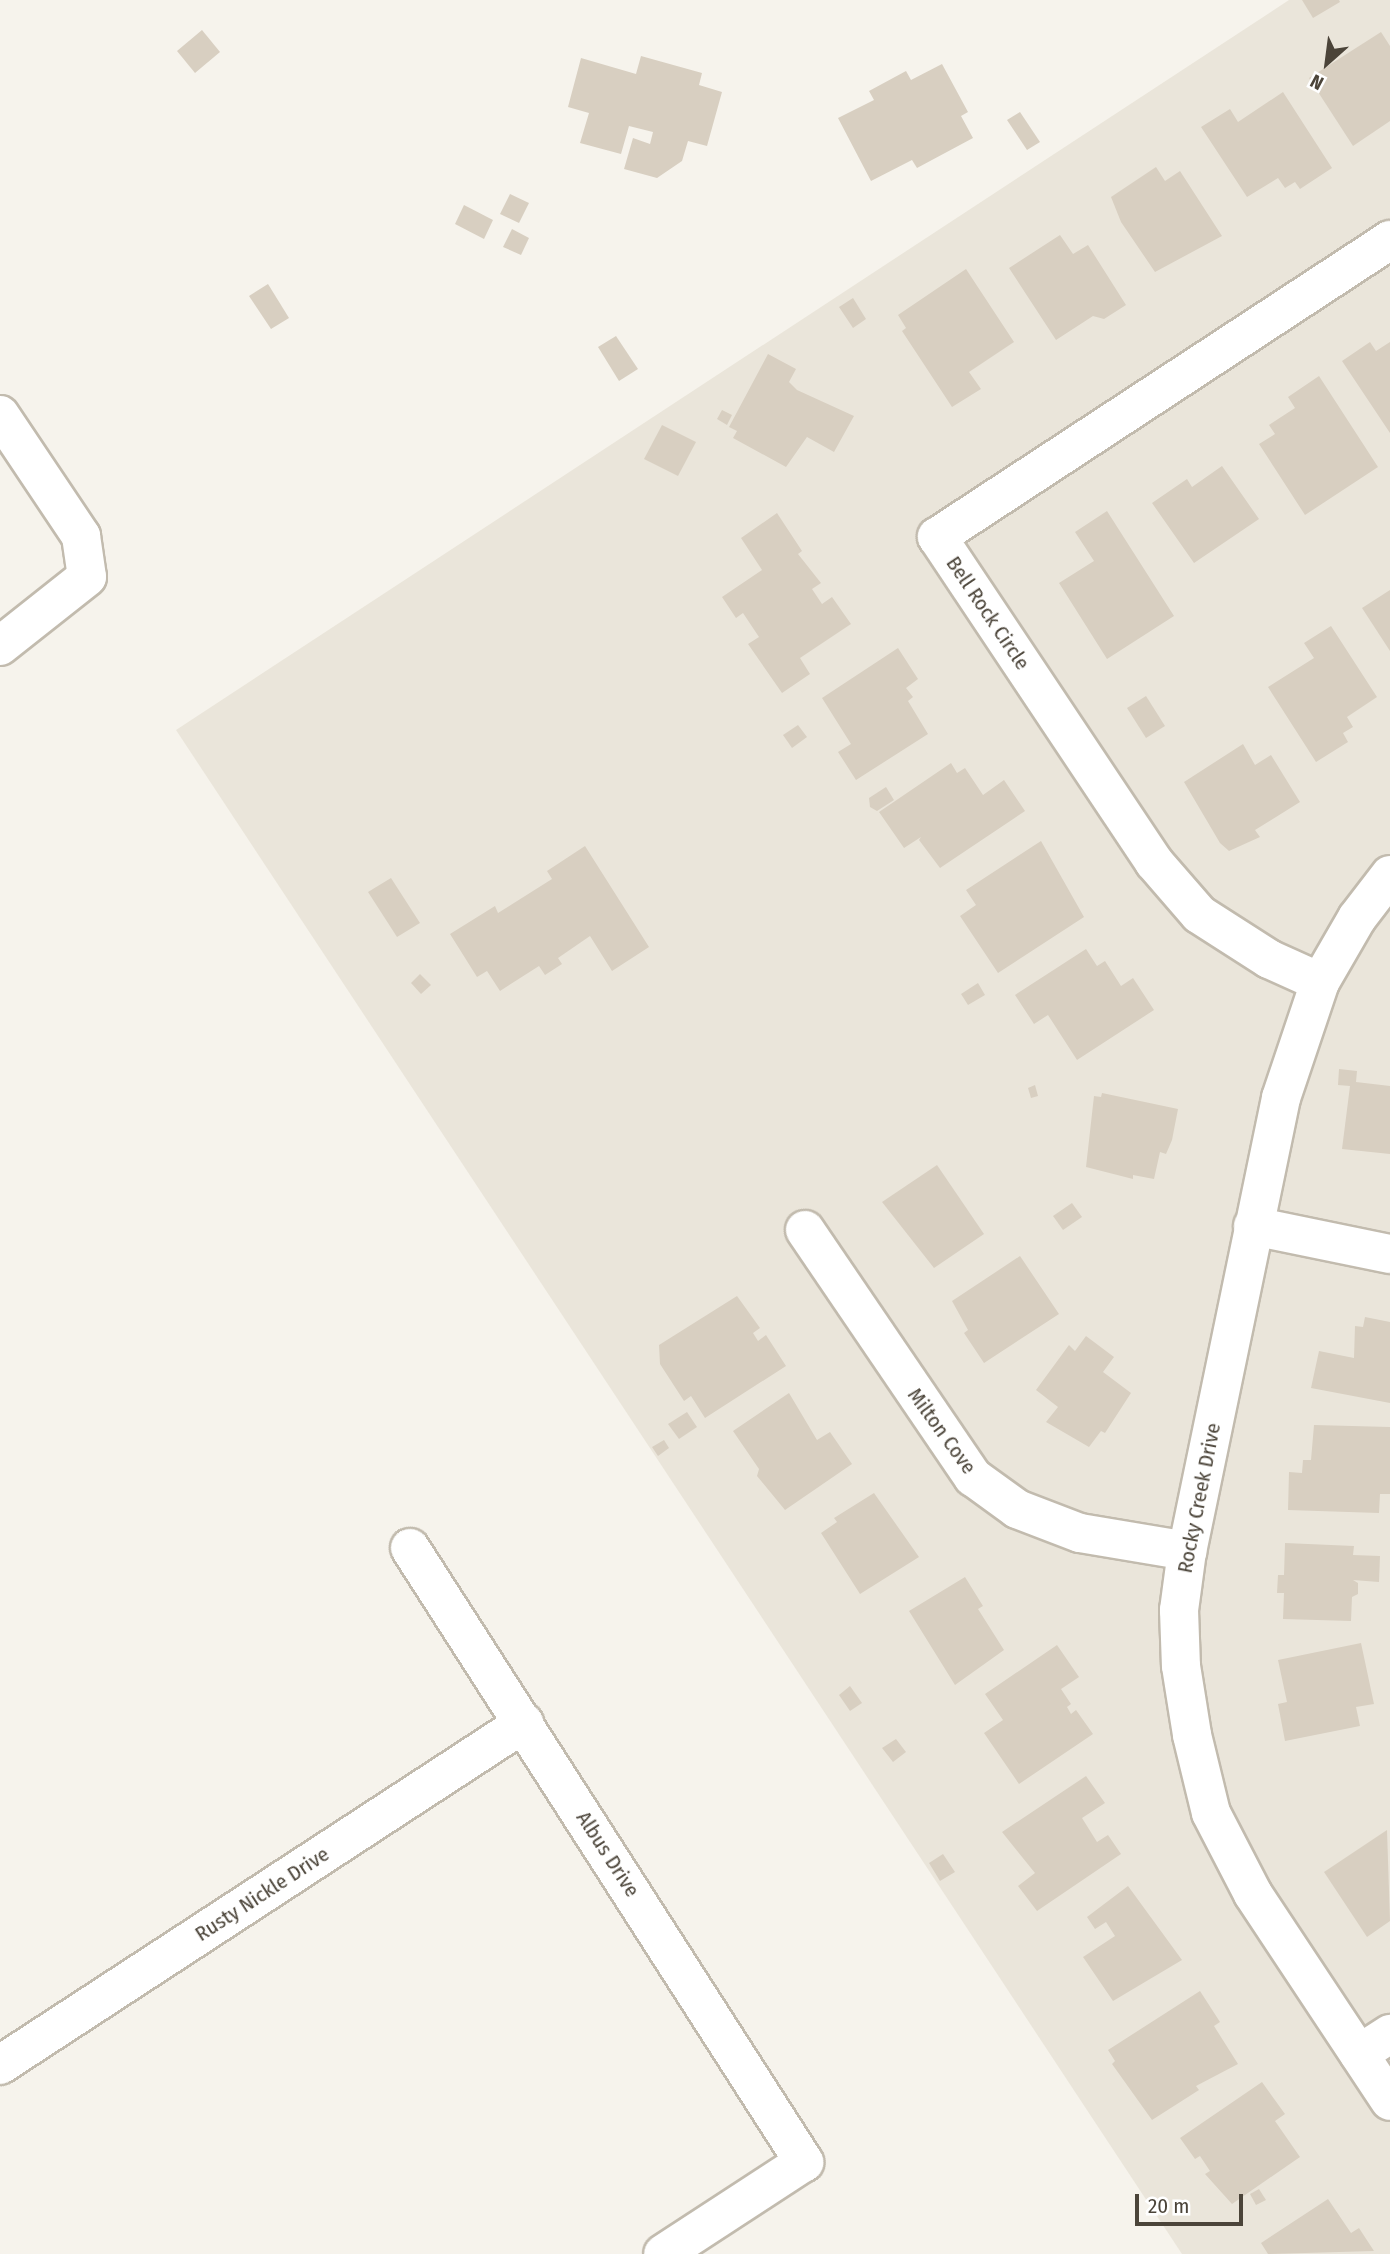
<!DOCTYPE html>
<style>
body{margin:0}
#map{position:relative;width:1390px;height:2254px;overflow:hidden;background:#f6f3ec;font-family:"Fira Sans Condensed",sans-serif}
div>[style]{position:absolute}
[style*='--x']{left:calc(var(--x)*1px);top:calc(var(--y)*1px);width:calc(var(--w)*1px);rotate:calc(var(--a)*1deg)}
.residential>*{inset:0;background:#eae5da}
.building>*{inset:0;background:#d8cfc1}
.roads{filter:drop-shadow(2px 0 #c2bbae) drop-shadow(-2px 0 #c2bbae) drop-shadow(0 2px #c2bbae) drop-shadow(0 -2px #c2bbae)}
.minor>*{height:38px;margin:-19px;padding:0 19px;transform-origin:19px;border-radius:19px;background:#fff}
span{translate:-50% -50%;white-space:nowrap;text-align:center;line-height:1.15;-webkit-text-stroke:5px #fff;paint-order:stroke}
.street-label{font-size:21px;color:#4b4439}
.north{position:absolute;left:1292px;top:28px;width:70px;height:70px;-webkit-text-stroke:5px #fff;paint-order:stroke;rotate:208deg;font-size:19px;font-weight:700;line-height:28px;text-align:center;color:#4b4439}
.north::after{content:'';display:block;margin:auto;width:24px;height:32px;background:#4b4439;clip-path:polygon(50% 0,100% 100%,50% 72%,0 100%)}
.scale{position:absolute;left:1135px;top:2194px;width:108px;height:32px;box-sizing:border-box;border:4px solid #4b4439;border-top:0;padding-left:9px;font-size:21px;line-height:24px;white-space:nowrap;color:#4b4439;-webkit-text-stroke:5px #fff;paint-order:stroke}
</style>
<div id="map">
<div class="residential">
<div style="clip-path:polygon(1289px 0,1390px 0,1390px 2254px,1182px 2254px,176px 730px)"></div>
</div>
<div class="building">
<div style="clip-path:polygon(1302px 0,1339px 0,1340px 2px,1313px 18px)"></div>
<div style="clip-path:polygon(202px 30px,220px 52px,195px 73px,177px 51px)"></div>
<div style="clip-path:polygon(1381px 32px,1390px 46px,1390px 121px,1353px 146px,1309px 78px)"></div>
<div style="clip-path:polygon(641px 56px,702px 73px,699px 85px,722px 92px,707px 146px,688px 141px,682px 161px,657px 178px,624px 169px,633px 138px,650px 144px,653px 132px,629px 126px,621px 154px,580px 143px,589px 113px,568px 107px,581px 58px,636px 74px)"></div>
<div style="clip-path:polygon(942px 64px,968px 112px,961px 116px,973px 138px,917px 168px,912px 160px,871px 181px,838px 118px,874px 100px,869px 91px,906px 71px,911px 80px)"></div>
<div style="clip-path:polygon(1283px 92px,1332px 168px,1300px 189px,1295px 182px,1285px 188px,1278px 178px,1247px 197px,1201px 127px,1230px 109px,1238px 122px)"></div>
<div style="clip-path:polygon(1020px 112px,1040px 142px,1027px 150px,1007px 120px)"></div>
<div style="clip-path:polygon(1156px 167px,1165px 181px,1180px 171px,1222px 236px,1155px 272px,1121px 222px,1111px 197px)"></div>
<div style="clip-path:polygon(510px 194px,529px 203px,519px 223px,500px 214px)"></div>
<div style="clip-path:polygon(464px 205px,493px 220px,484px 239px,455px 224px)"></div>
<div style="clip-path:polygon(512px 229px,529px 238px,521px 255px,503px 247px)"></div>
<div style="clip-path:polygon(1060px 235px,1073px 254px,1088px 245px,1126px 305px,1104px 319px,1093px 316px,1056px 340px,1009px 268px)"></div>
<div style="clip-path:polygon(966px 269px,1014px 342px,969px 372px,981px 389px,952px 407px,902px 331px,906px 328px,898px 315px)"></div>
<div style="clip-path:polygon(268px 284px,289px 318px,271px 329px,249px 296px)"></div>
<div style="clip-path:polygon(853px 298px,866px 319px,853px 328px,839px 307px)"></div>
<div style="clip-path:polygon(616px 336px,638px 369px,619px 381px,598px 347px)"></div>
<div style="clip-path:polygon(1370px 342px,1376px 351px,1390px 342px,1390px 433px,1342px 361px)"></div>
<div style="clip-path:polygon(768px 354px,796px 369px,789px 382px,797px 390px,854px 416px,834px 452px,807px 437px,786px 467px,733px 438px,737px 431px,729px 427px)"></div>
<div style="clip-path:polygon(1319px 376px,1378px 467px,1305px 515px,1259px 444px,1275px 434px,1269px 425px,1295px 408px,1288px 397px)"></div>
<div style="clip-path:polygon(722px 410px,732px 415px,727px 425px,717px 419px)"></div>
<div style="clip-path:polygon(662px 425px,696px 442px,678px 476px,644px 459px)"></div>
<div style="clip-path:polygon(1222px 466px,1259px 519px,1194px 563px,1152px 503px,1187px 479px,1192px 487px)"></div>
<div style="clip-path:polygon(1107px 511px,1174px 616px,1107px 659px,1059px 583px,1094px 561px,1075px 532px)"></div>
<div style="clip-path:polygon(777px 513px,802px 551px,798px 554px,821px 583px,812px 589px,822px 604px,832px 597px,851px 624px,800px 658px,810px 674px,782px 693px,748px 644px,759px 637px,743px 613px,736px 618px,722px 597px,762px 570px,741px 538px)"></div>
<div style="clip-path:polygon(1390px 590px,1390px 651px,1362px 608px)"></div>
<div style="clip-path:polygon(1331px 626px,1377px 697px,1347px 717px,1353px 727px,1343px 733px,1348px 742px,1316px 762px,1268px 687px,1314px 658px,1304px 643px)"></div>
<div style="clip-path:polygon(898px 648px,918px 679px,906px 688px,913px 697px,908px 701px,928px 734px,856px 780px,838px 752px,851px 744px,822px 698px)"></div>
<div style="clip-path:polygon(1146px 696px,1165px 726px,1146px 738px,1127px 708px)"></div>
<div style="clip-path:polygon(798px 725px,807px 737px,792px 748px,783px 735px)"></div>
<div style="clip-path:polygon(1243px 744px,1255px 765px,1271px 755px,1300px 802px,1255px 830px,1260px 837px,1229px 851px,1220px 843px,1184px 782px)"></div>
<div style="clip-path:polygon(951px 763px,957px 773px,965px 768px,983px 795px,1004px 780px,1025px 811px,940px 868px,919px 840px,921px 837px,904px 848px,879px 812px)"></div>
<div style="clip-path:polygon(886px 787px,894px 800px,877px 811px,870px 807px,869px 798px)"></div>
<div style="clip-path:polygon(1041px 841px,1084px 917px,998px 973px,960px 916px,976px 905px,966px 890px)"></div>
<div style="clip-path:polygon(585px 846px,649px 947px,612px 971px,590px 936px,558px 958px,562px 964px,545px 975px,539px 966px,500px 991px,487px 971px,477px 977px,450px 934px,495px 906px,498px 913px,552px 879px,547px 871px)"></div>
<div style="clip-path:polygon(391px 878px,420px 923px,397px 937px,368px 892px)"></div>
<div style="clip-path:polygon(1086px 949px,1097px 966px,1105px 961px,1121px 986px,1133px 978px,1154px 1010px,1077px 1060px,1048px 1015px,1034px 1024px,1015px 995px)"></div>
<div style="clip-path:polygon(420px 974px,431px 985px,421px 994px,411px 983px)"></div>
<div style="clip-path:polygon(978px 983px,985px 995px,968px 1005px,961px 994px)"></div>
<div style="clip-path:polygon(1339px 1069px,1357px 1071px,1356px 1082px,1390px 1086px,1390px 1154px,1342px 1149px,1350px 1086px,1338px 1085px)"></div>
<div style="clip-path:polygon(1035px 1085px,1038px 1096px,1031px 1098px,1028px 1088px)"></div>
<div style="clip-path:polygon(1102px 1093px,1178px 1109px,1172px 1140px,1166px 1154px,1160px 1152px,1154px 1179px,1133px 1175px,1133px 1179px,1086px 1167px,1094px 1096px,1101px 1097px)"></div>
<div style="clip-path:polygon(937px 1165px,984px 1234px,934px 1268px,882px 1202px)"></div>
<div style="clip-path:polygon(1072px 1203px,1082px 1217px,1063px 1230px,1053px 1216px)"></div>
<div style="clip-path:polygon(1020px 1256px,1059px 1314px,984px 1363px,964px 1333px,968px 1330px,952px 1301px)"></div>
<div style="clip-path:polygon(737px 1296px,760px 1328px,753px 1333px,758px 1341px,766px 1335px,786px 1366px,705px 1418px,691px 1396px,684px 1401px,660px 1364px,659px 1345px)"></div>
<div style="clip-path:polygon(1365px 1317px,1390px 1322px,1390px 1403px,1311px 1388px,1319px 1351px,1354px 1358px,1355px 1326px,1363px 1327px)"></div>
<div style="clip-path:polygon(1086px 1336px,1114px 1357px,1103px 1372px,1131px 1393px,1105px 1433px,1101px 1431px,1089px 1447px,1046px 1422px,1058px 1407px,1036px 1390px,1069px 1345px,1075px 1351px)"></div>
<div style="clip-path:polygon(789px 1393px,817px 1440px,830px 1432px,852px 1464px,785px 1510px,757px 1476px,759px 1469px,733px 1431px)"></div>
<div style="clip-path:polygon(687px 1412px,697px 1427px,679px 1439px,668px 1424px)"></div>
<div style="clip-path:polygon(1314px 1425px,1390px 1427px,1390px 1494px,1380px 1494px,1379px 1513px,1288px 1510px,1289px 1472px,1302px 1473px,1303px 1460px,1311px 1460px)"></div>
<div style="clip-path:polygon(664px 1440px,669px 1448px,658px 1456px,652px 1447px)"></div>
<div style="clip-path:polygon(874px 1493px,919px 1557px,860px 1594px,821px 1533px,837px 1522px,834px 1518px)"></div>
<div style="clip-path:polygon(1285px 1543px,1354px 1546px,1353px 1555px,1380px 1556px,1379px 1582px,1353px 1580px,1358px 1583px,1358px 1594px,1352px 1597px,1351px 1621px,1283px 1619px,1284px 1593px,1277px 1593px,1278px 1575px,1284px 1575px)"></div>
<div style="clip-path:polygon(965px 1577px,983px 1606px,978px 1609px,1004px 1650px,955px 1685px,909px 1611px)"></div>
<div style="clip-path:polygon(1361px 1643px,1374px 1704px,1356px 1707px,1360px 1726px,1285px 1741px,1278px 1704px,1287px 1702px,1278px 1660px)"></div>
<div style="clip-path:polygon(1057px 1645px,1079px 1677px,1061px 1689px,1071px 1704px,1067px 1707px,1071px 1714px,1076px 1710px,1093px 1734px,1019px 1784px,984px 1733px,1003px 1720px,985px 1694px)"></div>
<div style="clip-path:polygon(850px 1686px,862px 1703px,850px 1711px,839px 1695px)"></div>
<div style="clip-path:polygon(896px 1739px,906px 1752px,893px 1762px,882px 1748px)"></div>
<div style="clip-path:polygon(1086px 1776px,1105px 1803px,1082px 1818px,1097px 1842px,1108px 1835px,1121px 1854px,1037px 1911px,1018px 1886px,1035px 1873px,1002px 1832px)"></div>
<div style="clip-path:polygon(1387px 1830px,1390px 1921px,1367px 1937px,1324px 1872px)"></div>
<div style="clip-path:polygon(943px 1854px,955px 1872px,940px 1881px,929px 1863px)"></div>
<div style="clip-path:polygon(1128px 1886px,1182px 1960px,1113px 2001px,1083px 1957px,1115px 1936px,1106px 1922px,1095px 1929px,1087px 1917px)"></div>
<div style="clip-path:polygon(1200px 1991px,1220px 2022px,1214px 2026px,1238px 2064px,1196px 2086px,1199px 2090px,1152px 2120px,1112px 2064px,1115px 2061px,1108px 2050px)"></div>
<div style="clip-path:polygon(1262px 2082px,1285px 2114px,1275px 2121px,1300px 2157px,1232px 2204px,1205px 2174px,1210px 2171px,1200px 2156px,1195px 2159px,1180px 2138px)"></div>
<div style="clip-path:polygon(1259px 2189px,1266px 2200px,1256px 2205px,1250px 2194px)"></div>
<div style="clip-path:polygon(1328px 2199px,1351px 2233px,1359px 2228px,1374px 2251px,1268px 2254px,1261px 2243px)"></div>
</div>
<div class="roads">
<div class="minor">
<div style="--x:0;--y:415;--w:146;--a:56.2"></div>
<div style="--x:81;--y:536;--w:41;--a:81.7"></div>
<div style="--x:87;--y:577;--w:111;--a:141.6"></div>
<div style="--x:1390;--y:875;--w:54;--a:127.5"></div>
<div style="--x:1357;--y:918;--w:74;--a:120"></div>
<div style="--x:1320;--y:982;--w:122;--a:108.6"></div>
<div style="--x:1281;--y:1098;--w:463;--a:101.7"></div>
<div style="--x:1187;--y:1551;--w:60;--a:97.7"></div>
<div style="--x:1179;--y:1610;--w:56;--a:88"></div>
<div style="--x:1181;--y:1666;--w:70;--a:80.9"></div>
<div style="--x:1192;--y:1735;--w:80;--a:76.3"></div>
<div style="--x:1211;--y:1813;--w:91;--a:62.6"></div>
<div style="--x:1253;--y:1894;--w:248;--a:56.5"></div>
<div style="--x:1320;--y:982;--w:56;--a:-155.7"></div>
<div style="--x:1269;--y:959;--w:83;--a:-147.3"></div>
<div style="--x:1199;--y:914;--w:69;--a:-130.9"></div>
<div style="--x:1154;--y:862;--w:391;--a:-123.7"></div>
<div style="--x:937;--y:537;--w:542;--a:-33.25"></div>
<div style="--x:1253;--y:1226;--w:140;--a:11.6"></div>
<div style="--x:805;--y:1230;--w:299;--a:55.8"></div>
<div style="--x:973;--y:1477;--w:54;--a:36"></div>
<div style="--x:1017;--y:1509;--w:67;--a:20.9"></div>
<div style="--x:1080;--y:1533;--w:109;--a:9.5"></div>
<div style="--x:410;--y:1548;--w:730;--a:57.31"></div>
<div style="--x:804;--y:2162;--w:168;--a:146.9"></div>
<div style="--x:1359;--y:2054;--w:37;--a:-33"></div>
<div style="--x:0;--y:2065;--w:626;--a:-33.13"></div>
</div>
</div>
<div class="street-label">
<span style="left:988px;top:613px;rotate:56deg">Bell Rock Circle</span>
<span style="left:942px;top:1431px;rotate:54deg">Milton Cove</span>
<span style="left:1199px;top:1498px;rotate:-79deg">Rocky Creek Drive</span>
<span style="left:608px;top:1854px;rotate:57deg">Albus Drive</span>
<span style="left:262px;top:1894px;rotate:-33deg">Rusty Nickle Drive</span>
</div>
<div class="north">N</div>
<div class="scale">20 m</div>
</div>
